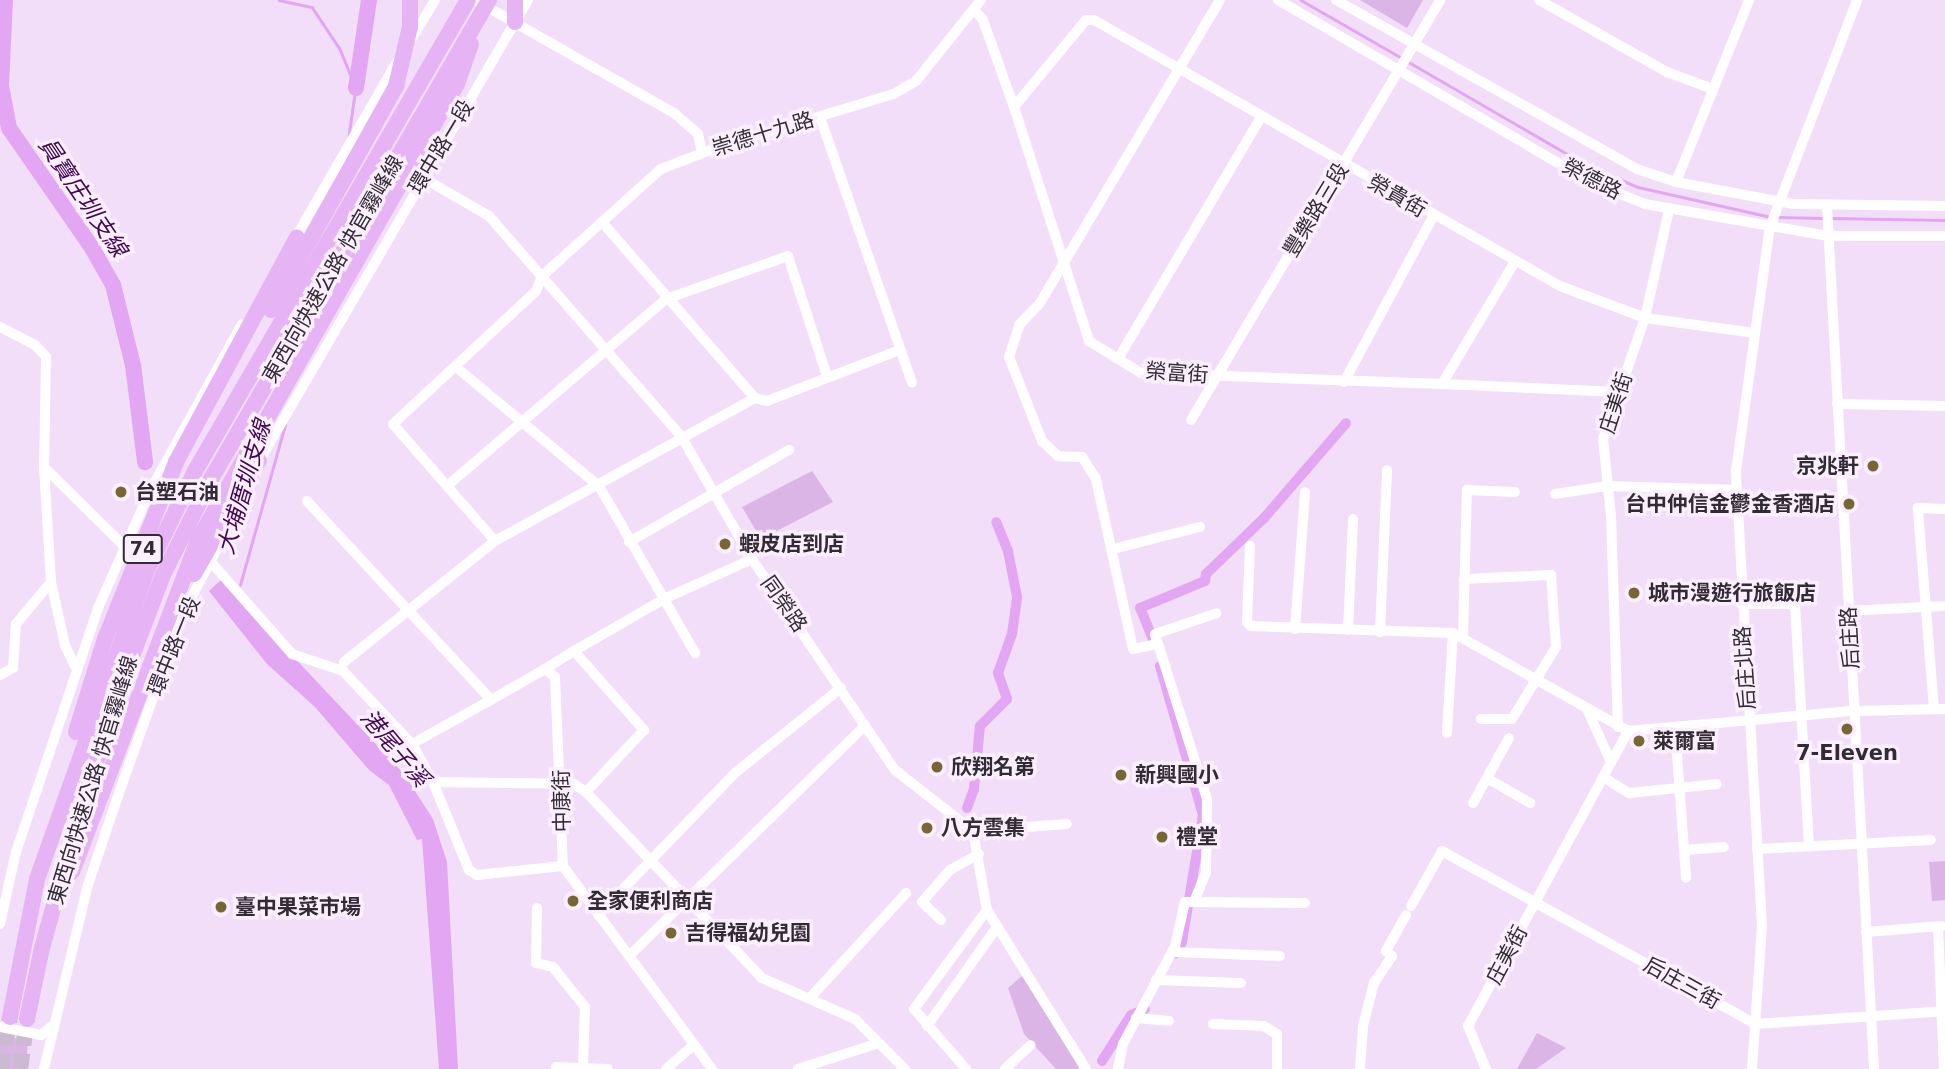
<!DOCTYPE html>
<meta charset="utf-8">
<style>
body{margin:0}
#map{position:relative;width:1945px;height:1069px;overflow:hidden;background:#f2def8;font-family:"DejaVu Sans","Noto Sans TC",sans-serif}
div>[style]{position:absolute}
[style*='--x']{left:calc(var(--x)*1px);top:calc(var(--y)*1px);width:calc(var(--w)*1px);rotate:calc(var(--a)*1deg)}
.green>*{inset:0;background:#dbb5e6}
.water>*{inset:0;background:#e2a6f3}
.stream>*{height:2.5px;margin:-1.25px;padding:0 1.25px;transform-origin:1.25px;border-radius:1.25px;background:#e2a6f3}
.canal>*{height:10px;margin:-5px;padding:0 5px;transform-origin:5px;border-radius:5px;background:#e2a6f3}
.river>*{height:16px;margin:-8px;padding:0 8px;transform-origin:8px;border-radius:8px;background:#e2a6f3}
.highway-tunnel>*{height:16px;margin-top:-8px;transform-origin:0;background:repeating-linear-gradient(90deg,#ccbad1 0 16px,transparent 0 24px)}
.minor>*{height:10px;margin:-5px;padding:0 5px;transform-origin:5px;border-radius:5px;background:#fff}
.highway>*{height:16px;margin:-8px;padding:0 8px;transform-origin:8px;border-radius:8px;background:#e6b3f4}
.dots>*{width:19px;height:19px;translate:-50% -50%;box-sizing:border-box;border:4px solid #fbeffe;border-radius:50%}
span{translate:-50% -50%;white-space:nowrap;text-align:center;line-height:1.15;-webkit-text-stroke:7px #fbeffe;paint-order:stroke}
.shield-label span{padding:2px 5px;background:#fbeffe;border:2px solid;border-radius:5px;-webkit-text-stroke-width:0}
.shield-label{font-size:19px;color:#322b35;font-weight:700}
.street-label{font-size:21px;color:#322b35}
.poi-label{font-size:21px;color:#322b35;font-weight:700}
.right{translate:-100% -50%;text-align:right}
.left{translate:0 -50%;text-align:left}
.water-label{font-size:23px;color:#41084f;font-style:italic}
</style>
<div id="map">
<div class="green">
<div style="clip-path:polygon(1360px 0,1423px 0,1407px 28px)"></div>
<div style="clip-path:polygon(812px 471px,833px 502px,761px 539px,742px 507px)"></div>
<div style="clip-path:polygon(1945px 861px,1945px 900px,1932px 901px,1929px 862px)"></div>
<div style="clip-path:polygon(1022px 976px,1080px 1067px,1077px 1069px,1056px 1069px,1024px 1034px,1008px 988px)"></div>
<div style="clip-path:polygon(1537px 1033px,1566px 1048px,1536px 1069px,1517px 1069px)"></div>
<div style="clip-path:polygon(0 1035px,28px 1041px,26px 1069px,0 1069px)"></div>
</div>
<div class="water">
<div style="clip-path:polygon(221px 580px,404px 774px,433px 819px,447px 862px,458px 1069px,439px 1069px,422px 839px,417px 840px,389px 785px,369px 770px,315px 707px,267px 664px,209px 591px)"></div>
</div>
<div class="stream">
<div style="--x:279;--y:0;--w:34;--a:12"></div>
<div style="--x:312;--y:7;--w:50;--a:56.3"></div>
<div style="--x:340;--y:49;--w:42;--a:67.7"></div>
<div style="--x:356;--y:88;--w:49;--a:98.3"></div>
<div style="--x:1301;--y:0;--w:116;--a:29.9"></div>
<div style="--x:1407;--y:61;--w:206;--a:30.1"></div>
<div style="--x:1585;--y:164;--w:58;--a:23.5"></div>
<div style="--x:1638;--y:187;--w:136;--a:12.7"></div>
<div style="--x:1778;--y:217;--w:45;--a:1.3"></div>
<div style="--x:1830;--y:218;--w:115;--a:1"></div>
<div style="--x:240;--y:585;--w:166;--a:-74.3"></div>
</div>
<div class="canal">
<div style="--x:1154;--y:642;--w:37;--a:-112"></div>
<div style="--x:1140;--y:608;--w:70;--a:-22.6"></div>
<div style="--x:1205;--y:581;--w:7;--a:-82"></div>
<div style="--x:1206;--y:574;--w:82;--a:-44"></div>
<div style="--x:1265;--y:517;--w:124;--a:-49.2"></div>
<div style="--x:1160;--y:666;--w:155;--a:73.9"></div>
<div style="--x:1203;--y:815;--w:129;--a:99.4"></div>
<div style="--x:1182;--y:942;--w:13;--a:119"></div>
<div style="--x:967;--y:808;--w:20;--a:-70"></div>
<div style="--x:974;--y:789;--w:63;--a:-84.6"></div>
<div style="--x:980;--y:726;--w:38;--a:-45"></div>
<div style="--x:1007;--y:699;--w:28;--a:-109"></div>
<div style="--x:998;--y:673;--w:41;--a:-70.3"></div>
<div style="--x:1012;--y:634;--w:37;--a:-82"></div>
<div style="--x:1017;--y:597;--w:47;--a:-101.1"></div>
<div style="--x:1008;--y:551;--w:31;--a:-112"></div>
<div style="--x:1102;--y:1061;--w:54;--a:-57.8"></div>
<div style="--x:1131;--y:1015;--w:15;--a:-23"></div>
</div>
<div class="river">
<div style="--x:5;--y:0;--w:86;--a:92.7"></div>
<div style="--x:1;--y:86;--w:43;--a:79.2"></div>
<div style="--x:9;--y:128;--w:146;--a:55.3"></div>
<div style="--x:92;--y:248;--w:43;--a:60.4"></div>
<div style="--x:113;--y:285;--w:82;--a:76"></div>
<div style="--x:133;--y:365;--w:98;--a:82.9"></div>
<div style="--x:356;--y:88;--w:89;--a:-81.6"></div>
</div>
<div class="highway-tunnel">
<div style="--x:1;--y:1069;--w:53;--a:-80.2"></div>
<div style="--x:20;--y:1069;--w:50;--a:-82"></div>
</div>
<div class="minor">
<div style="--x:475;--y:0;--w:229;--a:29.6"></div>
<div style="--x:674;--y:113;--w:32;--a:41"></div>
<div style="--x:698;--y:134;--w:19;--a:78"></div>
<div style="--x:1278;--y:0;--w:364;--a:30.2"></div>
<div style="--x:1593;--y:183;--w:56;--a:22"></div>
<div style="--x:1645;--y:204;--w:186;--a:9.9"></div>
<div style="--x:1828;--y:236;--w:117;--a:0"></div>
<div style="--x:1336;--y:0;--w:345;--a:29.3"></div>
<div style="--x:1637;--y:169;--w:41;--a:18.4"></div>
<div style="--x:1676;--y:182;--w:120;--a:10.6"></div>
<div style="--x:1794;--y:204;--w:151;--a:0.8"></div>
<div style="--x:1539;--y:0;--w:147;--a:29.4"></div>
<div style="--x:1667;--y:72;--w:49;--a:20.3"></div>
<div style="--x:974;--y:9;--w:14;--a:51"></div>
<div style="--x:983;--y:20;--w:92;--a:70.4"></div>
<div style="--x:1014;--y:107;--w:246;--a:72.2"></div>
<div style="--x:1089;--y:341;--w:61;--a:31.6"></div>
<div style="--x:1141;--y:373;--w:301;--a:2.1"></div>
<div style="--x:1442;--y:384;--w:141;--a:-59.2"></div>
<div style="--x:411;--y:40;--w:47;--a:-59"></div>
<div style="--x:1014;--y:107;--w:113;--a:-50.4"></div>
<div style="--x:1086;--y:20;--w:8;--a:0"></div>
<div style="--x:1094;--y:20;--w:537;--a:29.72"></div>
<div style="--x:1560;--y:286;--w:91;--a:20.6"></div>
<div style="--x:1645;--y:318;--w:111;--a:7.8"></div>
<div style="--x:820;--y:117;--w:281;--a:70.9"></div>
<div style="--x:423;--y:178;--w:76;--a:29.9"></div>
<div style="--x:489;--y:216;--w:292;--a:48.9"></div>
<div style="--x:681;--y:436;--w:142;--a:60"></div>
<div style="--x:752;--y:559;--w:255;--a:55.9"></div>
<div style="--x:895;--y:770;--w:99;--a:38"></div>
<div style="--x:973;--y:831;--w:80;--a:80"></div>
<div style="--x:987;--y:910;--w:187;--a:58.1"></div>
<div style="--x:1676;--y:182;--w:196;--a:-68.1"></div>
<div style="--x:1827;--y:206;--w:864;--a:86.88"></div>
<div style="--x:602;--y:222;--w:233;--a:49"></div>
<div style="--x:293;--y:242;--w:208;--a:-60"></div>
<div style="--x:0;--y:327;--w:39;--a:27"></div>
<div style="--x:35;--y:345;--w:16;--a:47"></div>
<div style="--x:46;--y:357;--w:110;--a:91"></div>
<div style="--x:44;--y:467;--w:115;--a:86.5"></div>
<div style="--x:51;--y:582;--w:65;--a:77.5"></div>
<div style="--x:65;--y:645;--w:23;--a:65"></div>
<div style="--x:1118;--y:359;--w:281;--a:-59.4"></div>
<div style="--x:456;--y:367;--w:186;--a:39.8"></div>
<div style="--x:599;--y:486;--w:193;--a:60.1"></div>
<div style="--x:1344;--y:382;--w:187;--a:-61.7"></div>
<div style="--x:1442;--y:384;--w:177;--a:2.6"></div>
<div style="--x:755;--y:398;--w:12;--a:14"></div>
<div style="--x:767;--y:401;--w:142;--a:-21"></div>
<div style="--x:1837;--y:404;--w:108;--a:1.1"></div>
<div style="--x:1191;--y:420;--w:488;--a:-59.3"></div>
<div style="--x:258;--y:463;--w:536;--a:-59.75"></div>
<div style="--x:44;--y:467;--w:112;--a:44.6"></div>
<div style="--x:447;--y:486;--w:288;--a:-40.5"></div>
<div style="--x:666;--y:299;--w:129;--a:-19.4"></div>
<div style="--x:788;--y:256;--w:126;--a:72"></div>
<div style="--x:1555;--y:494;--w:54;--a:-8.6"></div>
<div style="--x:1608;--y:486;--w:128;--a:1.8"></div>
<div style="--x:307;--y:501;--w:271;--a:47.2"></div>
<div style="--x:491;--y:700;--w:62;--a:-29.9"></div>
<div style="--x:545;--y:669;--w:13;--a:39"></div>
<div style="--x:555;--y:677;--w:189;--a:87.6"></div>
<div style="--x:563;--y:866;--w:252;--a:53.7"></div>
<div style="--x:495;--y:541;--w:155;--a:-131.1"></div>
<div style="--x:393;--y:424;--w:195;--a:-42.9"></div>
<div style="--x:536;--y:291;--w:16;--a:-68"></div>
<div style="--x:542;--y:276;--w:160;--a:-42"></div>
<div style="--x:661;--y:169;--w:61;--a:-21.1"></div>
<div style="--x:718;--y:147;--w:184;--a:-16.8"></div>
<div style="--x:894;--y:94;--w:26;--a:-31"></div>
<div style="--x:916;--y:81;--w:104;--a:-51.3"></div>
<div style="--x:629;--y:542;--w:185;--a:-29.9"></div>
<div style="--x:1250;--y:546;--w:76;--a:92.3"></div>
<div style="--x:1247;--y:622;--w:6;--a:45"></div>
<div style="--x:1251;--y:626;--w:202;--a:2"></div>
<div style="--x:1453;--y:633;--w:201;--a:29.2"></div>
<div style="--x:1628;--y:731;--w:227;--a:-5.1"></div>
<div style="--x:1854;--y:711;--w:91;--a:-1.3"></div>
<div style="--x:1113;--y:549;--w:90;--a:-14.2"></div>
<div style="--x:211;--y:562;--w:123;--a:48.6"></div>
<div style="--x:292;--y:654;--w:54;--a:18.4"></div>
<div style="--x:343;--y:671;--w:100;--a:46.6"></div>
<div style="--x:412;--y:744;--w:43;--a:61.1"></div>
<div style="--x:433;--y:782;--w:95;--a:67.8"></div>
<div style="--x:469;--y:870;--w:9;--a:32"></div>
<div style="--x:477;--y:875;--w:86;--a:-6"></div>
<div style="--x:1464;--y:579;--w:87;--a:-2.6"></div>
<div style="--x:1551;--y:575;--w:72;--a:86"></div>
<div style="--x:1556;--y:647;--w:84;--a:121.4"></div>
<div style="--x:1512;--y:719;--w:31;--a:180"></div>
<div style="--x:1741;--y:604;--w:54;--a:0"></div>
<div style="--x:1795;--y:604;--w:242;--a:86.7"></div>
<div style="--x:1848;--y:611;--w:97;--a:-3"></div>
<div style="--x:1295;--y:629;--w:137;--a:-85.8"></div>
<div style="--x:1348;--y:630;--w:111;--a:-87.4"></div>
<div style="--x:1380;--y:632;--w:162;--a:-87.5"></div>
<div style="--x:1463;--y:638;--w:148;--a:-88.5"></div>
<div style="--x:1467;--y:490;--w:48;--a:2.4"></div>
<div style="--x:1158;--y:644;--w:10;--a:-107"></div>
<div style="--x:1155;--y:634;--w:65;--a:-18.7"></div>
<div style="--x:574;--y:651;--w:104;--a:-30"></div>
<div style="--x:664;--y:599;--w:97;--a:-24.4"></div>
<div style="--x:344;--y:662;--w:193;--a:-38.7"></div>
<div style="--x:495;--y:541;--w:297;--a:-28.8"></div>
<div style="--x:545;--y:669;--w:34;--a:-32"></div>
<div style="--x:574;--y:651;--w:106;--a:48.5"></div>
<div style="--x:644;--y:730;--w:85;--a:133.1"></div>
<div style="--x:0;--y:675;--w:15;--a:-28"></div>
<div style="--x:13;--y:668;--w:44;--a:-86.1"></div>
<div style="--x:16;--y:624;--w:55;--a:-50.2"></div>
<div style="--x:1587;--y:709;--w:58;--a:65.6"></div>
<div style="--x:1934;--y:709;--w:202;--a:-94.6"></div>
<div style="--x:1918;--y:508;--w:27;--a:2"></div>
<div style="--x:1618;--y:727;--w:211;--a:-91.9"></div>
<div style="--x:1611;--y:516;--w:77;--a:-95.9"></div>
<div style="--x:1603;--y:439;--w:128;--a:-70.9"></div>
<div style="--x:1645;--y:318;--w:111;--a:-77.5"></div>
<div style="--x:1675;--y:727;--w:151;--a:85.8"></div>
<div style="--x:1447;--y:733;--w:100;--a:-86.6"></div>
<div style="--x:412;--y:744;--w:90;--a:-29.1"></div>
<div style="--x:1603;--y:777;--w:31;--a:32"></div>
<div style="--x:1629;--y:793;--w:88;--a:-5.8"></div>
<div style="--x:1487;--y:778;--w:50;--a:30.2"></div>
<div style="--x:433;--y:782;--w:141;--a:0.8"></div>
<div style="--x:574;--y:784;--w:14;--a:34"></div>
<div style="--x:586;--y:792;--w:256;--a:46.6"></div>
<div style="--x:762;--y:978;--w:102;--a:23.8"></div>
<div style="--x:855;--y:1019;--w:71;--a:45"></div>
<div style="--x:1473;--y:803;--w:74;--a:-61"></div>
<div style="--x:973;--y:831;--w:94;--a:-4.3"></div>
<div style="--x:1757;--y:849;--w:174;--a:-3"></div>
<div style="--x:1684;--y:850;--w:40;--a:-4.3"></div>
<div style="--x:1194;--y:902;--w:31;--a:-68"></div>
<div style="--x:1206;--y:873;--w:74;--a:-89.2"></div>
<div style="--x:1207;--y:799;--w:163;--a:-107.5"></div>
<div style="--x:1158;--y:644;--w:25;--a:169"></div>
<div style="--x:1133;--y:649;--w:174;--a:-102.3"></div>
<div style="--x:1096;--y:479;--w:26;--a:-122"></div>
<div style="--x:1082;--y:457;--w:24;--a:-178"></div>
<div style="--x:1058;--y:456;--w:22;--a:-137"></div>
<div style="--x:1042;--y:441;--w:90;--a:-111.4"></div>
<div style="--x:1009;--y:357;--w:35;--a:-72"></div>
<div style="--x:1020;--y:324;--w:29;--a:-46"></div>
<div style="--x:1040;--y:303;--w:352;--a:-59.3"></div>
<div style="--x:1411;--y:906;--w:63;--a:-60.6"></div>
<div style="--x:1442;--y:851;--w:359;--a:28.9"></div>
<div style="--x:1756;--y:1024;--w:189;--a:-3.9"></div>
<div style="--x:537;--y:908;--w:55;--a:91"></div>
<div style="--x:536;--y:963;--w:17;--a:13"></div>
<div style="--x:553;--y:967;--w:51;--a:51.3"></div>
<div style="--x:585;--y:1007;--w:60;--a:91.9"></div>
<div style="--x:598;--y:915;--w:197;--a:-46"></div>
<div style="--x:735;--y:773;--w:136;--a:-38.7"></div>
<div style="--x:941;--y:920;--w:26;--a:-137"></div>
<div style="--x:922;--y:902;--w:43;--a:-48.8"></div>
<div style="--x:950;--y:870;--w:33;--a:-29"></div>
<div style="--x:0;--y:924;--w:74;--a:-77.5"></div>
<div style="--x:16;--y:852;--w:257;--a:-71.4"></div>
<div style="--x:98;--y:608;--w:130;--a:-66"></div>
<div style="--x:151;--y:489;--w:188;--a:-61.1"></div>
<div style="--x:1938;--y:927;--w:142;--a:87.6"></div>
<div style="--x:1866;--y:932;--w:76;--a:-4.5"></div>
<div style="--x:1172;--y:952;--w:108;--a:2.1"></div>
<div style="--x:629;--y:956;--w:330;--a:-44.3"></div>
<div style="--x:1156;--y:980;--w:85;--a:2"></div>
<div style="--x:809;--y:999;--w:144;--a:-47.5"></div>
<div style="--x:1136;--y:1018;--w:33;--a:5"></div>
<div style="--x:1213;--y:1024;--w:51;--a:2.2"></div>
<div style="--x:1264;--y:1026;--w:15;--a:32"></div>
<div style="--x:1277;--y:1034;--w:35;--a:90"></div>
<div style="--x:927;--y:1026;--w:121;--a:-54.7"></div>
<div style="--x:0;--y:1027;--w:42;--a:11"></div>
<div style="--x:41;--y:1035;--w:14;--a:-39"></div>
<div style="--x:556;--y:1067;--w:52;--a:2.2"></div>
<div style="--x:44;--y:1069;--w:189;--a:-76.6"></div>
<div style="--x:88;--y:885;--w:97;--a:-71.4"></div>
<div style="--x:119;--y:793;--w:188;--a:-70.4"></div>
<div style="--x:182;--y:616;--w:91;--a:-62.6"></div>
<div style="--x:666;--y:1069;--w:37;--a:-41"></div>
<div style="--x:798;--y:1069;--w:85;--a:-17.8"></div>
<div style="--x:966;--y:1069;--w:79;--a:-130.9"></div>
<div style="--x:914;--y:1009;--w:123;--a:-53.6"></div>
<div style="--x:1005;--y:1069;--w:35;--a:-43"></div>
<div style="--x:1118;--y:1069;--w:25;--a:-79"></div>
<div style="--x:1123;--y:1044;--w:111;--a:-62"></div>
<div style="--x:1175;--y:946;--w:45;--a:-77.2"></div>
<div style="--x:1185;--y:902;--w:120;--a:0.5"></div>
<div style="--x:1360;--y:1069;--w:43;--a:-86"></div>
<div style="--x:1363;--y:1026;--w:44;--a:-75.7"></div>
<div style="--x:1374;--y:983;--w:32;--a:-56"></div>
<div style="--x:1392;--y:956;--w:8;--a:-140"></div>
<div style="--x:1386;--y:951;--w:41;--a:-60.9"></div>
<div style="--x:1486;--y:1069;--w:47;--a:-112.7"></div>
<div style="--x:1468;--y:1026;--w:336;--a:-61.5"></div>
<div style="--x:1752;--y:1069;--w:143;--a:-86"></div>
<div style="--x:1762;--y:926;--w:456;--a:-93.3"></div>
<div style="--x:1736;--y:471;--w:246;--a:-82.1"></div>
<div style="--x:1770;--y:227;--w:243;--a:-69"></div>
</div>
<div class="highway">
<div style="--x:515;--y:22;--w:22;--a:-90"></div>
<div style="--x:271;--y:310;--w:257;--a:-60.8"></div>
<div style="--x:396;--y:86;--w:61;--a:-76.7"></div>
<div style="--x:410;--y:27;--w:27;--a:-90"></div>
<div style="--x:194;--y:574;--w:131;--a:-60.3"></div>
<div style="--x:76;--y:732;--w:97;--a:-72.7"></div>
<div style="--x:105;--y:639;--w:191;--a:-68.1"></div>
<div style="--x:176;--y:462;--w:255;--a:-61.7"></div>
<div style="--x:72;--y:872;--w:355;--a:-69.2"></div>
<div style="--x:198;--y:540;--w:524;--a:-60.4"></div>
<div style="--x:457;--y:84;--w:42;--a:-70.7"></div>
<div style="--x:10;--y:1017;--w:141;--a:-78.9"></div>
<div style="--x:37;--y:879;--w:328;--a:-70.4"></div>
<div style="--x:147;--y:570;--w:110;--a:-64.1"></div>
<div style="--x:195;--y:471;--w:544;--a:-59.9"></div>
<div style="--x:27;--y:1019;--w:73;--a:-78.1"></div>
<div style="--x:42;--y:948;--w:134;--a:-74.4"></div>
<div style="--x:78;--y:819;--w:129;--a:-72.4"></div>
<div style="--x:117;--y:696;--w:129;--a:-69.2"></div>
<div style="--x:163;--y:575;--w:107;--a:-63.4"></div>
<div style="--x:211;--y:479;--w:554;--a:-59.87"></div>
</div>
<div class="dots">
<div style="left:1873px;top:466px;background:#796635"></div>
<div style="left:121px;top:492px;background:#796635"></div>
<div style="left:1849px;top:504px;background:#796635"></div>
<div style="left:725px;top:544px;background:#796635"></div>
<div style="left:1634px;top:593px;background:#796635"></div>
<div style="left:1847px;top:729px;background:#796635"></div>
<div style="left:1639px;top:741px;background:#796635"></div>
<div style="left:937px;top:767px;background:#796635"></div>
<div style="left:1121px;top:775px;background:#796635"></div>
<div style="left:927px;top:828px;background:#796635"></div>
<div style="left:1162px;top:837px;background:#796635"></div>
<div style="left:573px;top:901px;background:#796635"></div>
<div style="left:221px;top:907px;background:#796635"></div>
<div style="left:671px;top:933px;background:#796635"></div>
</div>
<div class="shield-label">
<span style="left:143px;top:549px">74</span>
</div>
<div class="street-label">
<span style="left:763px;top:134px;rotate:-17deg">崇德十九路</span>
<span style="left:441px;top:147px;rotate:-59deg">環中路一段</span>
<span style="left:1592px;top:179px;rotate:27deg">榮德路</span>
<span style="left:1397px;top:196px;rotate:30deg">榮貴街</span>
<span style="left:1316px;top:210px;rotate:-59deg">豐樂路三段</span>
<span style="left:333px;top:269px;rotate:-60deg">東西向快速公路 快官霧峰線</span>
<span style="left:1177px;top:373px;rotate:4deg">榮富街</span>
<span style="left:1616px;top:403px;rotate:-72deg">庄美街</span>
<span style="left:784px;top:604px;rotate:55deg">同榮路</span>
<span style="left:1850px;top:638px;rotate:-93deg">后庄路</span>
<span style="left:174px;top:646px;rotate:-68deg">環中路一段</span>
<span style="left:1745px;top:668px;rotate:-94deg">后庄北路</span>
<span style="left:93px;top:780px;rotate:-73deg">東西向快速公路 快官霧峰線</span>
<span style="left:562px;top:801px;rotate:-91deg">中康街</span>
<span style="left:1507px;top:955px;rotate:-62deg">庄美街</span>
<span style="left:1682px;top:983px;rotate:29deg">后庄三街</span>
</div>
<div class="poi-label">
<span class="right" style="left:1859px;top:466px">京兆軒</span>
<span class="left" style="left:135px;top:492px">台塑石油</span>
<span class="right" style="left:1835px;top:504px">台中仲信金鬱金香酒店</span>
<span class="left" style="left:739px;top:544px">蝦皮店到店</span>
<span class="left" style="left:1648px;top:593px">城市漫遊行旅飯店</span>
<span class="left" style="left:1653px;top:741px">萊爾富</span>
<span style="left:1847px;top:753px">7-Eleven</span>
<span class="left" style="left:951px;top:767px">欣翔名第</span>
<span class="left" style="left:1135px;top:775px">新興國小</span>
<span class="left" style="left:941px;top:828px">八方雲集</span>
<span class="left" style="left:1176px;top:837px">禮堂</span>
<span class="left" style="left:587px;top:901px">全家便利商店</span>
<span class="left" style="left:235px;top:907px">臺中果菜市場</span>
<span class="left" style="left:685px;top:933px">吉得福幼兒園</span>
</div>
<div class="water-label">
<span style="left:83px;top:197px;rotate:56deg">員寶庄圳支線</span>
<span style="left:244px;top:487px;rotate:-74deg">大埔厝圳支線</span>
<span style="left:395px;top:748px;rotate:50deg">港尾子溪</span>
</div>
</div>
